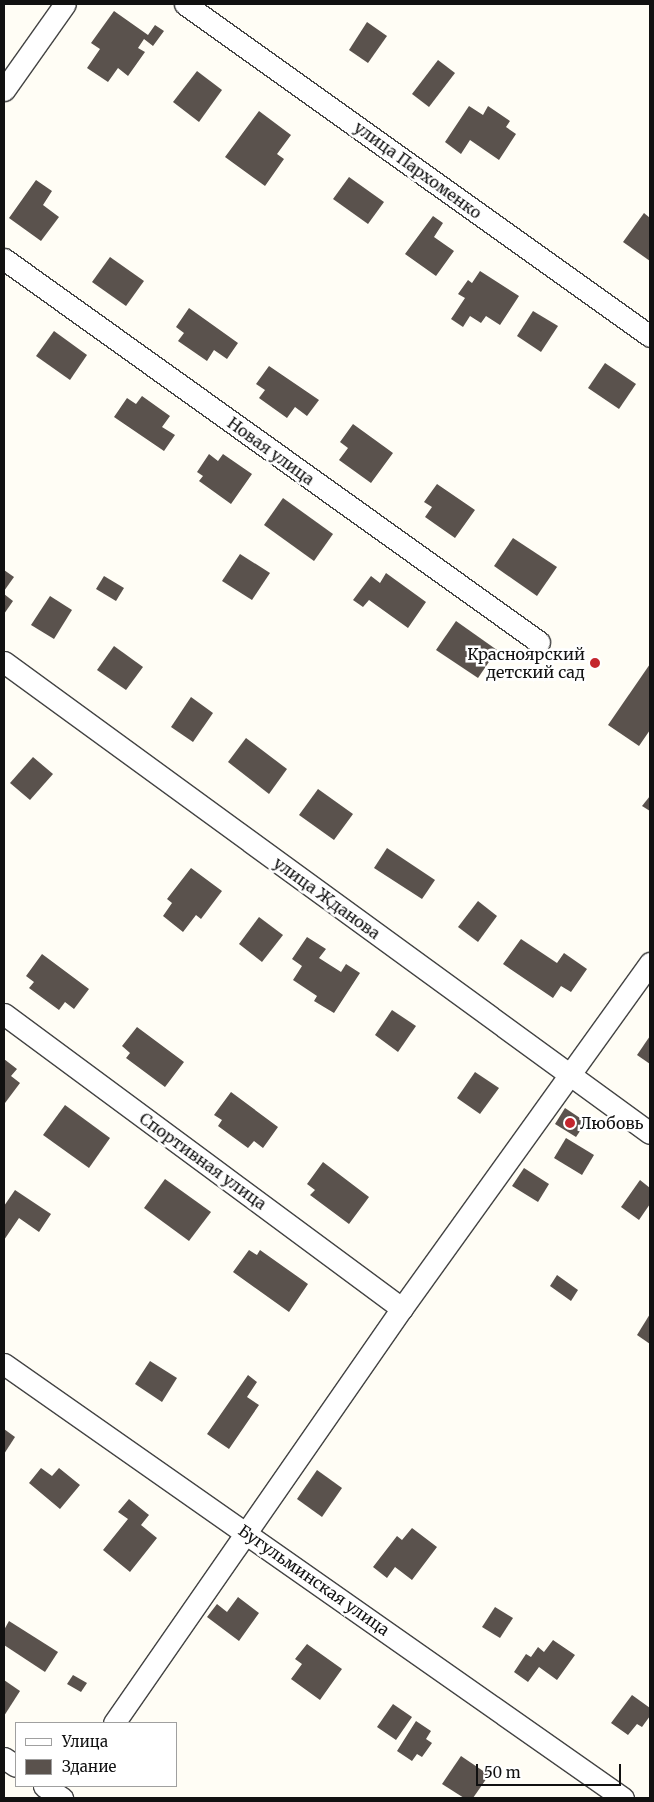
<!DOCTYPE html>
<meta charset="utf-8">
<style>
body{margin:0}
#map{position:relative;width:654px;height:1802px;overflow:hidden;background:#fffdf5;font-family:Merriweather,serif}
div>[style]{position:absolute}
[style*='--x']{left:calc(var(--x)*1px);top:calc(var(--y)*1px);width:calc(var(--w)*1px);rotate:calc(var(--a)*1deg)}
.building>*{inset:0;background:#5a524d}
.roads{filter:drop-shadow(1px 0 #444) drop-shadow(-1px 0 #444) drop-shadow(0 1px #444) drop-shadow(0 -1px #444)}
.minor>*{height:21px;margin:-10.5px;padding:0 10.5px;transform-origin:10.5px;border-radius:10.5px;background:#fff}
.dots>*{width:14px;height:14px;translate:-50% -50%;box-sizing:border-box;border:2px solid #fff;border-radius:50%}
span{translate:-50% -50%;white-space:nowrap;text-align:center;line-height:1.15;-webkit-text-stroke:5px #fff;paint-order:stroke}
.street-label{font-size:16px;color:#111}
.poi-label{font-size:16px;color:#111}
.right{translate:-100% -50%;text-align:right}
.left{translate:0 -50%;text-align:left}
.frame{position:absolute;inset:0;border:5px solid #111;pointer-events:none}
.legend{position:absolute;left:15px;top:1722px;width:162px;height:65px;box-sizing:border-box;background:#fff;border:1px solid #a0a0a0;margin:0;padding:6px 9px;list-style:none;font-size:15px;color:#111}
.legend li{display:flex;align-items:center;gap:10px;height:25px}
.legend b{width:25px;border:1px solid #a0a0a0}
.scale{position:absolute;left:476px;top:1764px;width:145px;height:22px;box-sizing:border-box;border:2px solid #111;border-top:0;padding-left:6px;font-size:15px;line-height:18px;white-space:nowrap;color:#111;-webkit-text-stroke:4px #fff;paint-order:stroke}
</style>
<div id="map">
<div class="building">
<div style="clip-path:polygon(114px 11px,148px 35px,155px 25px,164px 31px,153px 46px,144px 39px,138px 48px,145px 52px,128px 76px,118px 68px,108px 82px,87px 68px,100px 49px,91px 43px)"></div>
<div style="clip-path:polygon(367px 22px,387px 36px,368px 63px,349px 50px)"></div>
<div style="clip-path:polygon(438px 60px,455px 73px,429px 107px,412px 94px)"></div>
<div style="clip-path:polygon(197px 71px,222px 90px,199px 122px,173px 102px)"></div>
<div style="clip-path:polygon(469px 106px,483px 115px,488px 106px,510px 121px,506px 127px,516px 134px,499px 160px,470px 140px,461px 154px,445px 142px)"></div>
<div style="clip-path:polygon(259px 111px,291px 135px,277px 154px,284px 159px,265px 186px,225px 157px)"></div>
<div style="clip-path:polygon(349px 177px,384px 202px,368px 224px,333px 199px)"></div>
<div style="clip-path:polygon(36px 180px,52px 191px,43px 205px,59px 217px,41px 241px,9px 218px)"></div>
<div style="clip-path:polygon(644px 213px,650px 218px,650px 261px,623px 242px)"></div>
<div style="clip-path:polygon(433px 216px,443px 223px,434px 237px,454px 251px,436px 276px,405px 254px)"></div>
<div style="clip-path:polygon(110px 257px,144px 281px,126px 306px,92px 282px)"></div>
<div style="clip-path:polygon(480px 271px,519px 296px,500px 325px,486px 316px,481px 323px,470px 316px,463px 327px,451px 319px,465px 298px,458px 294px,468px 280px,472px 283px)"></div>
<div style="clip-path:polygon(189px 308px,238px 343px,227px 359px,214px 350px,207px 361px,178px 341px,184px 333px,176px 327px)"></div>
<div style="clip-path:polygon(533px 311px,558px 326px,541px 352px,517px 336px)"></div>
<div style="clip-path:polygon(54px 331px,87px 355px,70px 380px,36px 356px)"></div>
<div style="clip-path:polygon(605px 363px,636px 384px,619px 409px,588px 388px)"></div>
<div style="clip-path:polygon(269px 366px,319px 400px,307px 416px,295px 407px,287px 418px,259px 398px,265px 390px,256px 384px)"></div>
<div style="clip-path:polygon(142px 396px,170px 416px,162px 427px,175px 435px,164px 451px,114px 417px,127px 398px,136px 404px)"></div>
<div style="clip-path:polygon(353px 424px,393px 453px,371px 483px,339px 460px,348px 448px,340px 442px)"></div>
<div style="clip-path:polygon(209px 454px,218px 461px,223px 454px,252px 474px,231px 504px,199px 481px,203px 476px,197px 472px)"></div>
<div style="clip-path:polygon(437px 484px,475px 510px,455px 538px,425px 517px,432px 507px,424px 502px)"></div>
<div style="clip-path:polygon(283px 498px,333px 534px,314px 561px,264px 525px)"></div>
<div style="clip-path:polygon(513px 538px,557px 567px,537px 596px,494px 566px)"></div>
<div style="clip-path:polygon(240px 554px,270px 573px,252px 600px,222px 581px)"></div>
<div style="clip-path:polygon(4px 570px,14px 577px,4px 591px)"></div>
<div style="clip-path:polygon(386px 573px,426px 602px,408px 628px,369px 600px,363px 607px,353px 600px,371px 576px,380px 583px)"></div>
<div style="clip-path:polygon(104px 576px,124px 588px,116px 601px,96px 589px)"></div>
<div style="clip-path:polygon(4px 594px,13px 601px,4px 614px)"></div>
<div style="clip-path:polygon(50px 596px,72px 610px,54px 639px,31px 625px)"></div>
<div style="clip-path:polygon(456px 621px,497px 650px,478px 678px,436px 650px)"></div>
<div style="clip-path:polygon(114px 646px,143px 667px,126px 690px,97px 670px)"></div>
<div style="clip-path:polygon(650px 664px,650px 730px,639px 746px,608px 725px)"></div>
<div style="clip-path:polygon(191px 697px,213px 713px,193px 742px,171px 727px)"></div>
<div style="clip-path:polygon(246px 738px,287px 769px,269px 794px,228px 762px)"></div>
<div style="clip-path:polygon(33px 757px,53px 774px,30px 800px,10px 783px)"></div>
<div style="clip-path:polygon(318px 789px,353px 814px,334px 840px,299px 815px)"></div>
<div style="clip-path:polygon(650px 796px,650px 811px,642px 806px)"></div>
<div style="clip-path:polygon(387px 848px,435px 880px,422px 899px,374px 868px)"></div>
<div style="clip-path:polygon(191px 868px,222px 891px,201px 919px,196px 915px,183px 932px,163px 916px,172px 903px,167px 899px)"></div>
<div style="clip-path:polygon(478px 901px,497px 916px,478px 942px,458px 927px)"></div>
<div style="clip-path:polygon(259px 917px,283px 935px,262px 962px,239px 944px)"></div>
<div style="clip-path:polygon(307px 937px,326px 949px,319px 958px,341px 972px,346px 964px,360px 973px,334px 1013px,314px 1001px,317px 996px,293px 980px,302px 966px,292px 959px)"></div>
<div style="clip-path:polygon(521px 939px,557px 963px,564px 953px,587px 969px,571px 992px,561px 986px,553px 998px,503px 964px)"></div>
<div style="clip-path:polygon(42px 954px,89px 989px,74px 1009px,65px 1002px,59px 1010px,29px 988px,34px 982px,26px 976px)"></div>
<div style="clip-path:polygon(392px 1010px,416px 1026px,398px 1052px,375px 1035px)"></div>
<div style="clip-path:polygon(137px 1027px,184px 1062px,165px 1087px,126px 1058px,130px 1053px,122px 1046px)"></div>
<div style="clip-path:polygon(650px 1036px,650px 1064px,637px 1055px)"></div>
<div style="clip-path:polygon(4px 1059px,17px 1069px,11px 1076px,20px 1083px,5px 1103px)"></div>
<div style="clip-path:polygon(475px 1072px,499px 1088px,480px 1114px,457px 1098px)"></div>
<div style="clip-path:polygon(231px 1092px,278px 1127px,263px 1148px,254px 1141px,248px 1148px,218px 1126px,222px 1120px,214px 1115px)"></div>
<div style="clip-path:polygon(65px 1105px,110px 1138px,89px 1168px,43px 1135px)"></div>
<div style="clip-path:polygon(565px 1108px,586px 1122px,576px 1137px,555px 1124px)"></div>
<div style="clip-path:polygon(566px 1138px,594px 1155px,582px 1175px,554px 1158px)"></div>
<div style="clip-path:polygon(323px 1162px,369px 1197px,349px 1224px,310px 1195px,315px 1190px,307px 1184px)"></div>
<div style="clip-path:polygon(524px 1168px,549px 1184px,538px 1202px,512px 1186px)"></div>
<div style="clip-path:polygon(165px 1179px,211px 1212px,189px 1241px,144px 1208px)"></div>
<div style="clip-path:polygon(640px 1180px,650px 1188px,650px 1204px,639px 1220px,621px 1207px)"></div>
<div style="clip-path:polygon(15px 1190px,51px 1214px,39px 1232px,19px 1218px,4px 1240px,4px 1206px)"></div>
<div style="clip-path:polygon(249px 1250px,257px 1255px,260px 1250px,308px 1284px,289px 1312px,233px 1272px)"></div>
<div style="clip-path:polygon(557px 1275px,578px 1290px,571px 1301px,550px 1286px)"></div>
<div style="clip-path:polygon(650px 1314px,650px 1344px,637px 1335px)"></div>
<div style="clip-path:polygon(150px 1361px,177px 1378px,162px 1402px,135px 1384px)"></div>
<div style="clip-path:polygon(248px 1375px,257px 1382px,247px 1397px,259px 1405px,229px 1449px,207px 1434px)"></div>
<div style="clip-path:polygon(4px 1429px,15px 1437px,4px 1454px)"></div>
<div style="clip-path:polygon(41px 1468px,52px 1476px,59px 1468px,80px 1485px,60px 1509px,29px 1483px)"></div>
<div style="clip-path:polygon(317px 1470px,342px 1488px,322px 1517px,297px 1499px)"></div>
<div style="clip-path:polygon(129px 1499px,149px 1515px,141px 1525px,157px 1538px,130px 1572px,103px 1550px,128px 1519px,118px 1512px)"></div>
<div style="clip-path:polygon(412px 1528px,437px 1547px,412px 1580px,395px 1567px,387px 1578px,373px 1567px,397px 1536px,402px 1540px)"></div>
<div style="clip-path:polygon(238px 1597px,259px 1613px,239px 1641px,207px 1617px,217px 1604px,227px 1612px)"></div>
<div style="clip-path:polygon(495px 1607px,513px 1618px,500px 1638px,482px 1627px)"></div>
<div style="clip-path:polygon(9px 1621px,58px 1652px,45px 1672px,4px 1645px,4px 1630px)"></div>
<div style="clip-path:polygon(553px 1640px,575px 1655px,557px 1680px,539px 1667px,528px 1682px,514px 1672px,526px 1654px,531px 1657px,538px 1647px,544px 1652px)"></div>
<div style="clip-path:polygon(307px 1644px,342px 1669px,320px 1700px,291px 1679px,302px 1664px,295px 1659px)"></div>
<div style="clip-path:polygon(73px 1675px,87px 1683px,81px 1692px,67px 1684px)"></div>
<div style="clip-path:polygon(4px 1680px,20px 1691px,4px 1716px)"></div>
<div style="clip-path:polygon(632px 1695px,650px 1708px,650px 1716px,642px 1727px,637px 1724px,628px 1735px,611px 1723px)"></div>
<div style="clip-path:polygon(393px 1704px,412px 1717px,396px 1740px,377px 1727px)"></div>
<div style="clip-path:polygon(416px 1721px,431px 1731px,426px 1739px,432px 1743px,422px 1757px,417px 1754px,412px 1761px,397px 1751px)"></div>
<div style="clip-path:polygon(461px 1756px,489px 1775px,473px 1798px,464px 1798px,442px 1784px)"></div>
</div>
<div class="roads">
<div class="minor">
<div style="--x:185;--y:4;--w:571;--a:35.53"></div>
<div style="--x:4;--y:90;--w:105;--a:-54.7"></div>
<div style="--x:4;--y:259;--w:658;--a:35.6"></div>
<div style="--x:4;--y:662;--w:799;--a:36.1"></div>
<div style="--x:4;--y:1014;--w:495;--a:36.5"></div>
<div style="--x:4;--y:1364;--w:756;--a:35.04"></div>
<div style="--x:114;--y:1723;--w:505;--a:-55.24"></div>
<div style="--x:402;--y:1308;--w:425;--a:-54.3"></div>
<div style="--x:4;--y:1758;--w:14;--a:34"></div>
<div style="--x:44;--y:1786;--w:22;--a:34"></div>
</div>
</div>
<div class="dots">
<div style="left:595px;top:663px;background:#c4262e"></div>
<div style="left:570px;top:1123px;background:#c4262e"></div>
</div>
<div class="street-label">
<span style="left:418px;top:170px;rotate:36deg">улица Пархоменко</span>
<span style="left:271px;top:451px;rotate:36deg">Новая улица</span>
<span style="left:327px;top:898px;rotate:36deg">улица Жданова</span>
<span style="left:203px;top:1161px;rotate:36deg">Спортивная улица</span>
<span style="left:314px;top:1580px;rotate:35deg">Бугульминская улица</span>
</div>
<div class="poi-label">
<span class="right" style="left:585px;top:663px">Красноярский<br>детский сад</span>
<span class="left" style="left:580px;top:1123px">Любовь</span>
</div>
<div class="frame"></div>
<ul class="legend">
<li><b style="height:6px;background:#fff"></b>Улица</li>
<li><b style="height:14px;background:#5a524d"></b>Здание</li>
</ul>
<div class="scale">50 m</div>
</div>
